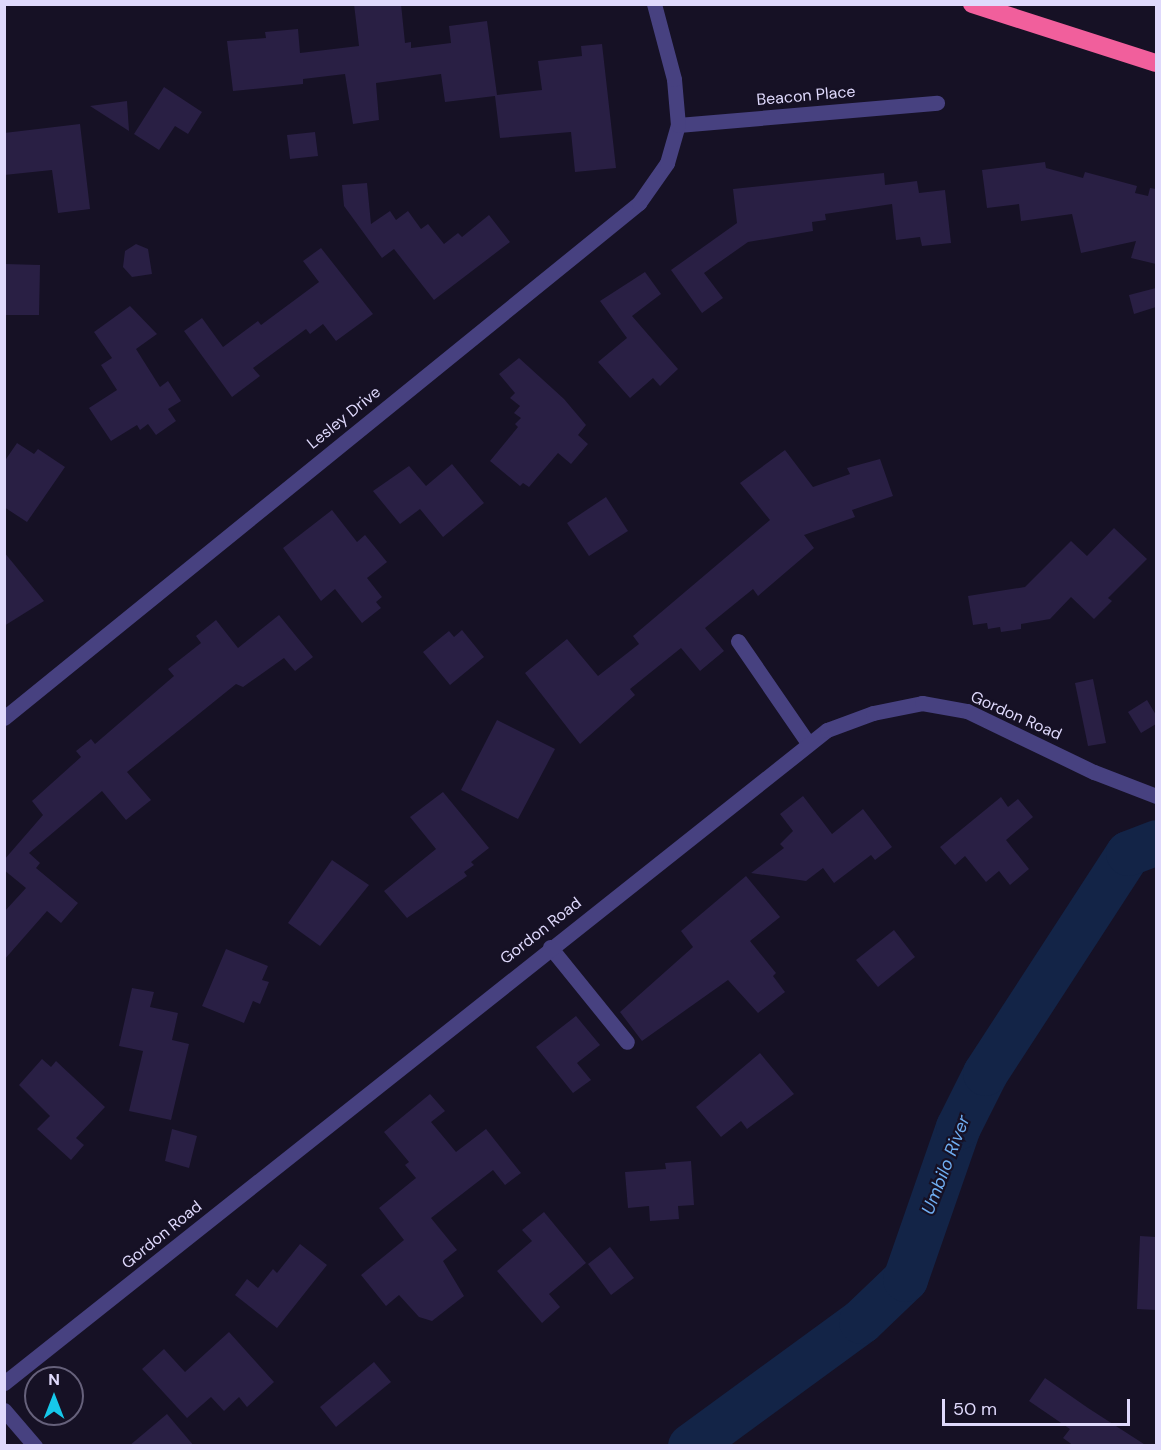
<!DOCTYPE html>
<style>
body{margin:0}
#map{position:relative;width:1161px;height:1450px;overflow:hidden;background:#161125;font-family:"DM Sans",sans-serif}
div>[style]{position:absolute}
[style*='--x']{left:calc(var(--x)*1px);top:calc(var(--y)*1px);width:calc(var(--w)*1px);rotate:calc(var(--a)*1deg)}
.river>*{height:45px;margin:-22.5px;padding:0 22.5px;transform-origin:22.5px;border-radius:22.5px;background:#132447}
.building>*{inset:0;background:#291f44}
.minor>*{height:15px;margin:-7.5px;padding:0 7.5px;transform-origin:7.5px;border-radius:7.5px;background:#474180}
.highway>*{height:18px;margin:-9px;padding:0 9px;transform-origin:9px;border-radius:9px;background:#f15f9c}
span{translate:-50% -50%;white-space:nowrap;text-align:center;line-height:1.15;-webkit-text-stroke:4.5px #161125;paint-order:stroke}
.street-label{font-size:16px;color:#dfd9fc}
.water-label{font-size:18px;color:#70aef2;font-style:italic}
.frame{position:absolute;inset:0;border:6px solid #dfd9fc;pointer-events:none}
.north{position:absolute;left:24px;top:1366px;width:60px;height:60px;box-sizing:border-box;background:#161125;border:2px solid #66617b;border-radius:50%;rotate:0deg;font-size:16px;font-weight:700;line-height:24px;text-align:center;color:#dfd9fc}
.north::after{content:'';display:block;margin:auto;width:21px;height:27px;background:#16c8ea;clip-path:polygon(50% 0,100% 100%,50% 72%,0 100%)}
.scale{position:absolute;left:942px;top:1399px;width:188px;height:27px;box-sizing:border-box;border:3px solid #dfd9fc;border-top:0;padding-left:8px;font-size:18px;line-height:21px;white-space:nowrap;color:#dfd9fc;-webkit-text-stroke:4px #161125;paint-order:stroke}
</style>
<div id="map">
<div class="river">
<div style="--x:690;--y:1446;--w:212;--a:-36.2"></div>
<div style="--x:861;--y:1321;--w:61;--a:-43.7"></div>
<div style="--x:905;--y:1279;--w:161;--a:-70.8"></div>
<div style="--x:958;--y:1127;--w:60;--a:-63.4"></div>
<div style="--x:985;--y:1073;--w:262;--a:-57"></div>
<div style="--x:1128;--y:853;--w:30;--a:-21"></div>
</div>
<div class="building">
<div style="clip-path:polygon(354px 4px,401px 4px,405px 43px,411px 42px,411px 48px,451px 43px,449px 26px,487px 21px,497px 95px,542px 90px,538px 61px,582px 56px,581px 46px,602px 44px,616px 168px,575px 172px,571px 132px,500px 138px,495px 96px,445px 102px,441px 74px,376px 83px,379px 120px,353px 124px,345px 74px,303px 79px,303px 84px,233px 91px,227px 41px,266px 38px,265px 32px,298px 29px,300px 53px,359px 46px)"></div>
<div style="clip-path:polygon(164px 87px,202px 112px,188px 134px,175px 126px,159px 150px,134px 134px)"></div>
<div style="clip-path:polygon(127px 101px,129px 131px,90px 106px)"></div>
<div style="clip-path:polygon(80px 124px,90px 209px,58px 213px,52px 170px,4px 175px,4px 133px)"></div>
<div style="clip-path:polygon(315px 132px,318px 156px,290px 159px,287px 135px)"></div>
<div style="clip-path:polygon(1045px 162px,1046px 168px,1083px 178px,1085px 172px,1137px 186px,1135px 193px,1148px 196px,1150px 188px,1156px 189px,1156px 264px,1131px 258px,1136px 241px,1081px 253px,1072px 214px,1021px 221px,1019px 204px,987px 208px,982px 170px)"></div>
<div style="clip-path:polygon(884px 173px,885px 185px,917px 181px,919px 193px,945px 190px,951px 243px,922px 246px,920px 237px,896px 240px,892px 204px,825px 214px,826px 220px,812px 222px,813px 231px,748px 242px,704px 273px,723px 298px,702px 313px,671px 270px,737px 223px,733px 189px)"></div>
<div style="clip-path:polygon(367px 183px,371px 224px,390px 211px,396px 220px,408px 211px,421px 229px,428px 224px,444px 244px,458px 233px,462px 237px,489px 215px,510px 242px,434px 300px,394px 249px,382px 258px,344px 206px,342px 185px)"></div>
<div style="clip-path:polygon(136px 244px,148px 249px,152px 274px,132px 277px,123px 267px,125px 251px)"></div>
<div style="clip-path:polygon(321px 248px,373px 314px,336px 341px,323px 324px,310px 334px,306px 329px,253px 368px,260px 376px,232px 397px,184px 331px,202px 318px,223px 347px,258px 321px,261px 325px,319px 282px,303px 261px)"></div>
<div style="clip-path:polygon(5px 264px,40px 265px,39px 315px,5px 315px)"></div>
<div style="clip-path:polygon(645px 272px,661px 294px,632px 316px,678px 369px,660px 386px,653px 378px,630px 398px,598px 362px,627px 338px,600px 301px)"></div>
<div style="clip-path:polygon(1156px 288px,1156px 307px,1134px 314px,1129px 295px)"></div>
<div style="clip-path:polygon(130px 306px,157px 334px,136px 349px,160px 387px,168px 381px,181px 401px,168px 409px,176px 421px,156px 435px,148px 424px,140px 430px,137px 425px,111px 441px,89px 408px,117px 390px,101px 365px,112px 358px,94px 332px)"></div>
<div style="clip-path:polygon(519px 358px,564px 399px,586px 425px,578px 435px,588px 444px,571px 464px,558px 453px,529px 487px,523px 483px,520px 486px,490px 461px,518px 427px,515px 424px,521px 418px,514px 413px,520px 406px,510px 398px,515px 393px,499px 374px)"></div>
<div style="clip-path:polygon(17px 443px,34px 454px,38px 449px,65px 467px,27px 522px,4px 507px,4px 462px)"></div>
<div style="clip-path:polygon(785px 450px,813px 487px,850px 474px,847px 468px,880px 459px,893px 496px,852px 510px,855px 517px,804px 535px,814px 548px,758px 596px,753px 589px,705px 628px,724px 651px,700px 671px,681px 648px,630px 689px,635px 695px,580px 744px,525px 673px,567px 639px,598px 676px,639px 644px,633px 636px,770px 520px,740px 483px)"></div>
<div style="clip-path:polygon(452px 464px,484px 503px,443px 537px,420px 509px,400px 524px,373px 491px,409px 466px,426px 486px)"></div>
<div style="clip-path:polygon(606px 497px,628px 531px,589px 556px,567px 523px)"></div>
<div style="clip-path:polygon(332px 510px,357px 542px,365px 535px,387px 562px,367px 578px,382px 597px,376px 602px,381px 608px,362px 623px,335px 589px,321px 601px,283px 548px)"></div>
<div style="clip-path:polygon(1114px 528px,1147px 559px,1108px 598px,1112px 601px,1094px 619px,1071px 597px,1050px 619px,1021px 624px,1021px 629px,1001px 632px,1000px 627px,988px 629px,987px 623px,973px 625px,968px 596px,1025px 587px,1071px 541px,1087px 556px)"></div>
<div style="clip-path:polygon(4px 552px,44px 601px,4px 626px)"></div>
<div style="clip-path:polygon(279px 615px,313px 657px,295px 671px,284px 658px,243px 687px,236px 684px,127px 772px,151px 800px,126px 820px,102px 791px,29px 853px,40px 863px,36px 868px,78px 903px,61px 923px,47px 911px,4px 960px,4px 912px,26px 888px,4px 870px,4px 860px,43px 815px,32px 801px,81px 757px,76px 751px,91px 739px,95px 744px,174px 676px,168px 669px,201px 643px,196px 636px,216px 620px,238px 648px)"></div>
<div style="clip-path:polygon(462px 630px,484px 657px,450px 685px,423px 652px,449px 631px,454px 637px)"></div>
<div style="clip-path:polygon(1093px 679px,1106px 743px,1088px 746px,1075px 683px)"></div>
<div style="clip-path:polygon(1147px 700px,1156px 715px,1156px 724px,1141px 733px,1128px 712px)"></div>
<div style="clip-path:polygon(497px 720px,555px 749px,518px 819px,461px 790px)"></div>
<div style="clip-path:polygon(443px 792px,489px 848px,471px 862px,474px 865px,464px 872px,467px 876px,407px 918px,384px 891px,436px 849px,410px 817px)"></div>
<div style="clip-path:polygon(803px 796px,832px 834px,863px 809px,892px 847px,875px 860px,871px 855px,834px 883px,823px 868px,806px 881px,751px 873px,784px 848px,780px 844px,793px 831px,780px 814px)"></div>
<div style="clip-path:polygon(1001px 797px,1008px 807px,1018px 799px,1033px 817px,1006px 840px,1029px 869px,1010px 885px,999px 871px,986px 882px,965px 856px,955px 865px,940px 847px)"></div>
<div style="clip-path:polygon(332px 860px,369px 885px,320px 946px,288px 923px)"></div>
<div style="clip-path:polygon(746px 876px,780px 917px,750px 941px,776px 973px,773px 976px,785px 992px,758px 1013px,728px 980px,642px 1041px,620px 1012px,693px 947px,681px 931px)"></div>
<div style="clip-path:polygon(894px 930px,915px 957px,878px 987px,856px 960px)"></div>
<div style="clip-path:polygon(226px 949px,268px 966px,262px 980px,269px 982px,260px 1004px,253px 1001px,244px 1023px,202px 1006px)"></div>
<div style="clip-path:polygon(132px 988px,154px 992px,150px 1007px,178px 1013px,172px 1040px,189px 1044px,171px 1120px,129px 1111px,143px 1051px,119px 1046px)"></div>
<div style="clip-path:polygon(576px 1016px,600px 1045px,577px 1063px,591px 1080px,573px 1093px,536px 1047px)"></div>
<div style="clip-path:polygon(760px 1053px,794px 1094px,747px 1129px,741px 1121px,721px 1137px,696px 1107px)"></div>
<div style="clip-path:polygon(42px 1059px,51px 1067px,56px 1061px,105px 1107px,76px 1138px,84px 1145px,71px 1160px,37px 1129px,50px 1116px,19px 1085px)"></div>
<div style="clip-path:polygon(430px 1094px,445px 1111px,431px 1122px,456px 1152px,486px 1129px,521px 1173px,505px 1185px,493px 1170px,431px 1218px,457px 1250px,443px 1261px,464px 1296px,432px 1321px,419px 1317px,399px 1295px,386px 1306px,361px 1275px,404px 1240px,379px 1208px,416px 1178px,405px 1165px,409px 1162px,384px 1132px)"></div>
<div style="clip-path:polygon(172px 1129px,197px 1136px,189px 1168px,165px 1161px)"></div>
<div style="clip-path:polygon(691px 1161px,694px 1205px,678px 1206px,679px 1219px,650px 1221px,649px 1206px,628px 1208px,625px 1172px,666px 1169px,665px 1163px)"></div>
<div style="clip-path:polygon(544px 1212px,586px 1263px,549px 1294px,560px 1307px,542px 1323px,497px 1271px,532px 1241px,522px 1230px)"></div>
<div style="clip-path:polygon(1140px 1236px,1156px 1237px,1156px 1310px,1137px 1309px)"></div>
<div style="clip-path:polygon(300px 1244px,327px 1265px,277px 1328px,235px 1295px,247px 1279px,258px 1288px,273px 1269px,277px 1273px)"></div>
<div style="clip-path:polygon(610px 1247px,634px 1278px,611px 1295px,588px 1264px)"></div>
<div style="clip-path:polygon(229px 1332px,274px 1382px,247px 1407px,239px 1397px,224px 1411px,211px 1397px,187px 1418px,142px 1369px,164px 1349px,185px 1372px)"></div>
<div style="clip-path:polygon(374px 1362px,391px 1382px,336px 1427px,320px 1407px)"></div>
<div style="clip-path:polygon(1045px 1378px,1088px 1408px,1147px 1446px,1074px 1446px,1063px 1438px,1070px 1429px,1029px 1401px)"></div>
<div style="clip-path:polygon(167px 1414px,194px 1446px,129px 1446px)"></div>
</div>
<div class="minor">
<div style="--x:678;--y:125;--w:260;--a:-4.9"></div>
<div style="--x:738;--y:641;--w:124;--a:55.5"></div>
<div style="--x:4;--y:718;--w:818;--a:-39.04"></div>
<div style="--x:639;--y:203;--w:49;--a:-55"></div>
<div style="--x:667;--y:163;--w:40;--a:-74"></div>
<div style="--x:678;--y:125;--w:46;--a:-95"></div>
<div style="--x:674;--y:79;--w:78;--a:-104.9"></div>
<div style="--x:550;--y:947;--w:122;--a:51"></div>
<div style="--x:4;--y:1383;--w:1051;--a:-38.43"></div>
<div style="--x:827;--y:730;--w:49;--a:-20.3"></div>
<div style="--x:873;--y:713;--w:50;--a:-11.5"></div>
<div style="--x:922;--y:703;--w:46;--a:10.1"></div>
<div style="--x:967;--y:711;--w:141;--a:25.7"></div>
<div style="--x:1094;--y:772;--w:66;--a:21.2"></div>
<div style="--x:4;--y:1410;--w:48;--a:49.3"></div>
</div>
<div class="highway">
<div style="--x:972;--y:4;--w:193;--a:17.8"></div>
</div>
<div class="street-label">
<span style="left:806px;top:96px;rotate:-5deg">Beacon Place</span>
<span style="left:344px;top:418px;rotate:-39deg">Lesley Drive</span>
<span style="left:1016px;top:716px;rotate:24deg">Gordon Road</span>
<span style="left:541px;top:931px;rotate:-38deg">Gordon Road</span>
<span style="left:162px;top:1235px;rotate:-39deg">Gordon Road</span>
</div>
<div class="water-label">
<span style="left:946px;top:1165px;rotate:-69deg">Umbilo River</span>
</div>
<div class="frame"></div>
<div class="north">N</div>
<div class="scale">50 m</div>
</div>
